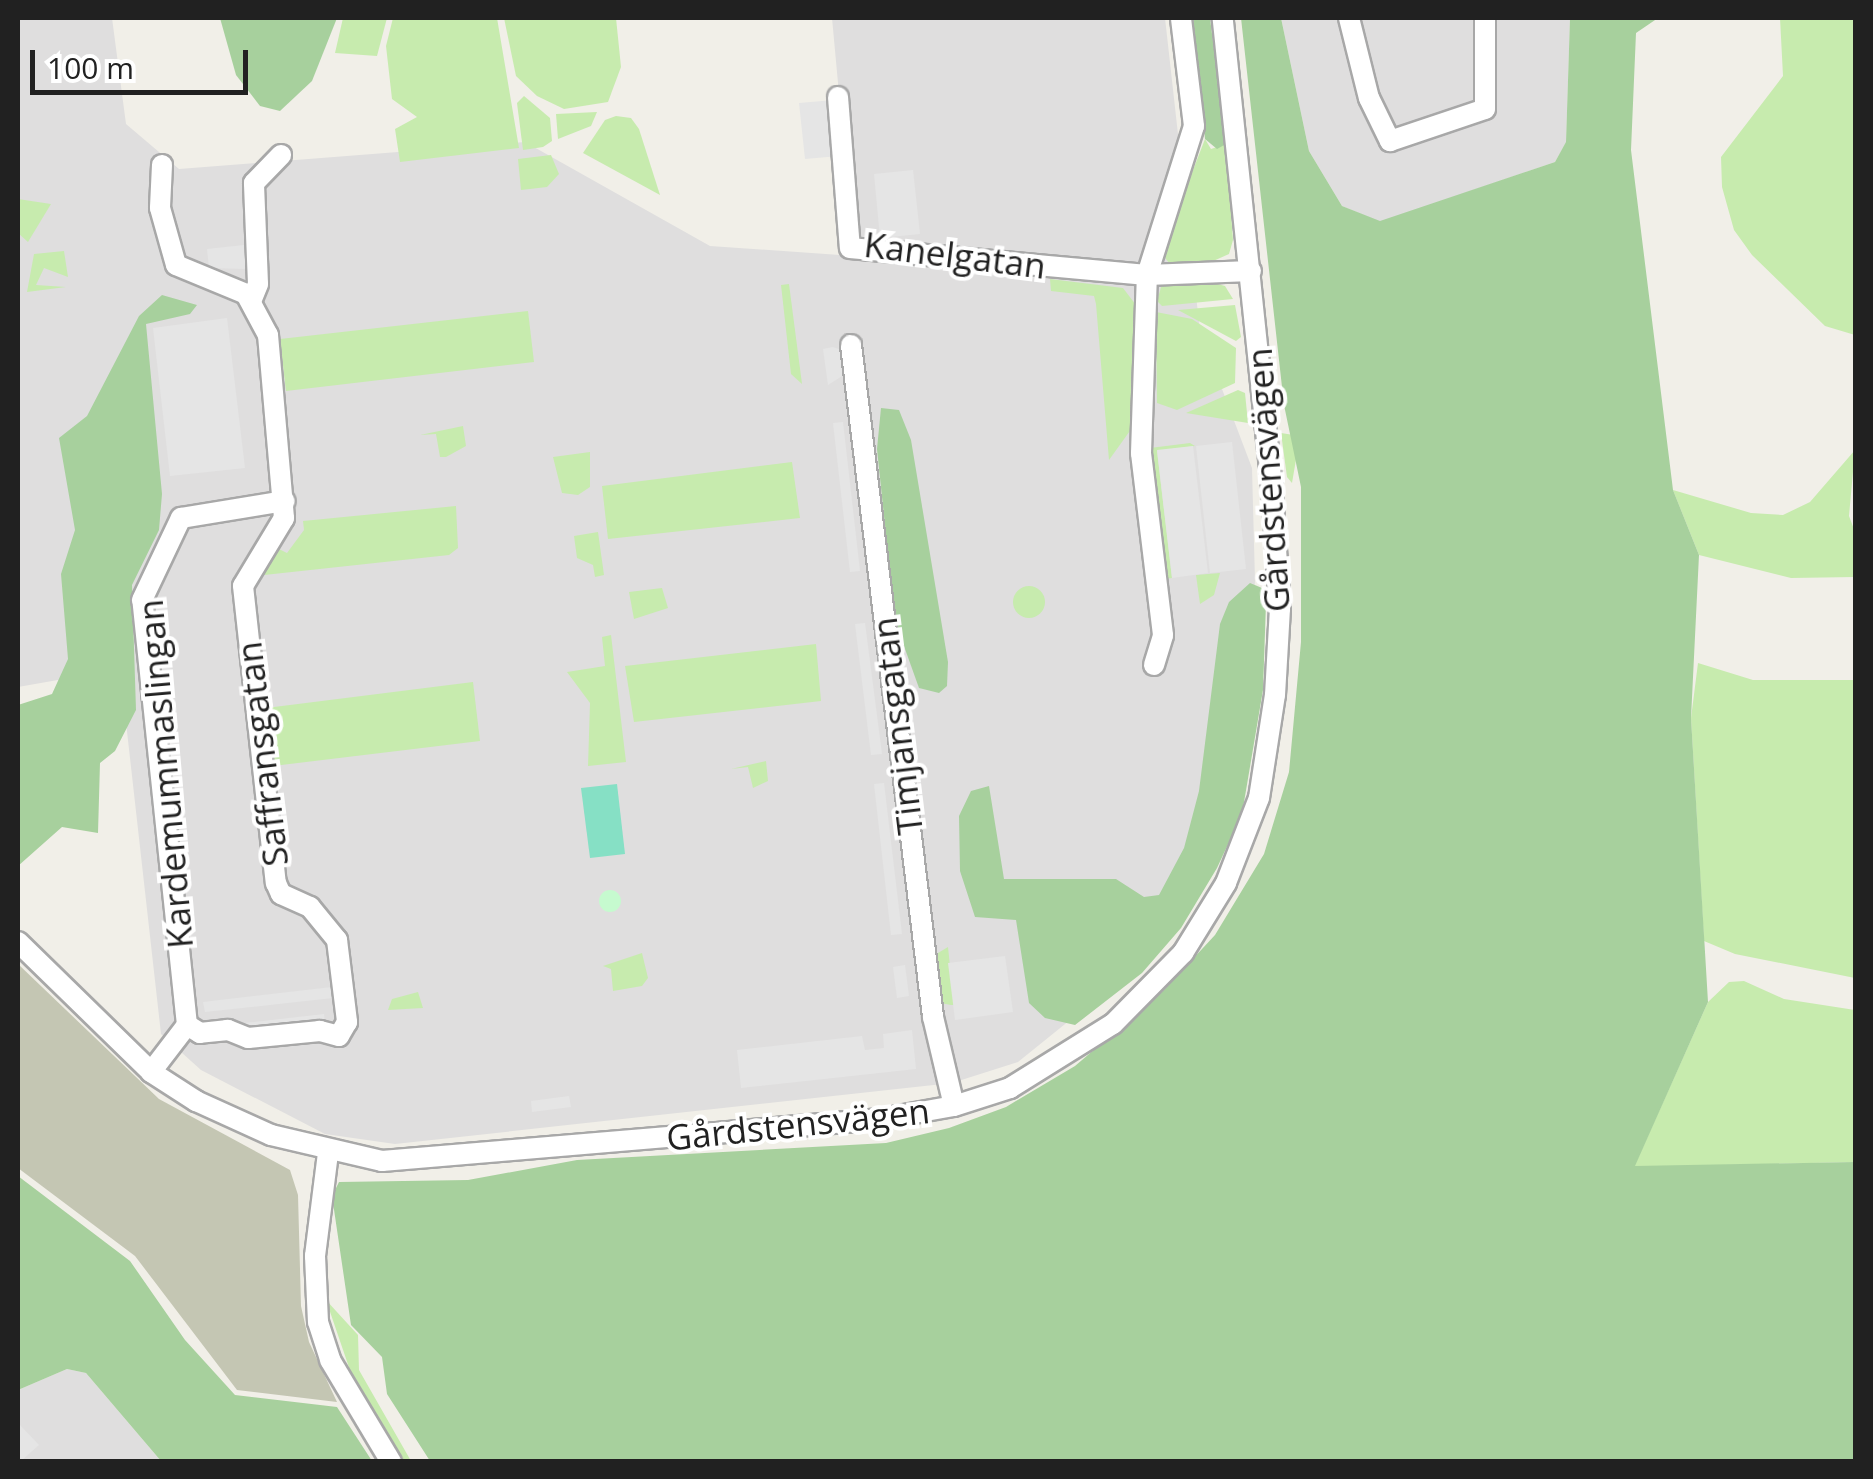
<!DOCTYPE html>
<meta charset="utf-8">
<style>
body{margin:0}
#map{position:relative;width:1873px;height:1479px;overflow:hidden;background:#f1efe8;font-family:"Open Sans",sans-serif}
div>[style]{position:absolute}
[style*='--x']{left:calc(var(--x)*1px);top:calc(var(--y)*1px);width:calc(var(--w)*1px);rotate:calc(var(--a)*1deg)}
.residential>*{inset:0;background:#dfdede}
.construction>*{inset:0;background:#c4c6b3}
.grass>*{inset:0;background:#c7ebae}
.round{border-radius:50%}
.forest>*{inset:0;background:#a7d09d}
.park>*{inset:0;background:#c6facf}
.pitch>*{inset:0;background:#86e0c5}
.parking>*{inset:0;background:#e5e5e5}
.roads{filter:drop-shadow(2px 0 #a8a8a8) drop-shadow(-2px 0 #a8a8a8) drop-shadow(0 2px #a8a8a8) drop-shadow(0 -2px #a8a8a8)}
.minor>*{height:20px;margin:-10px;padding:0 10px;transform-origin:10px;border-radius:10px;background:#fff}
span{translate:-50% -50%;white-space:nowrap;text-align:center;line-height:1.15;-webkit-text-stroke:8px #fff;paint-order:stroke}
.street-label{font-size:35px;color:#212121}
.frame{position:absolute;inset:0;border:20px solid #212121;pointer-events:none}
.scale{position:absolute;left:30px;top:50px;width:218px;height:45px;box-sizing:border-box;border:5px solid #212121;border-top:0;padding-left:12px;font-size:30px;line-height:35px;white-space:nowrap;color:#212121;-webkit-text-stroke:8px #fff;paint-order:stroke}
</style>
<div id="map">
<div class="residential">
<div style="clip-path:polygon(18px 18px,112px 18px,126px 124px,179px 169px,525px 142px,710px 246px,854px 256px,832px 18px,1165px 18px,1200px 331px,1252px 468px,1255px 581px,1238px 787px,1163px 945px,1018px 1062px,952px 1083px,395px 1144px,325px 1134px,201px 1070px,161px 1034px,120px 669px,18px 687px)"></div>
<div style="clip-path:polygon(1281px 18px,1570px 18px,1566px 143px,1555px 162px,1380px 222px,1342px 206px,1309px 151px)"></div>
<div style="clip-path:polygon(67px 1369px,86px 1373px,161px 1461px,18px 1462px,18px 1390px)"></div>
</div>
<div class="construction">
<div style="clip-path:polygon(18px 964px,159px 1099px,290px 1170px,298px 1195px,301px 1306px,309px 1342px,337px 1402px,237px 1390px,135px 1256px,18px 1168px)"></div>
</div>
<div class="grass">
<div style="clip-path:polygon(343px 18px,387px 18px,377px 56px,335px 53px)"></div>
<div style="clip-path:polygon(393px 18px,497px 18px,519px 148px,400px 162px,395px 129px,417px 117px,392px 99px,386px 46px)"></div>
<div style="clip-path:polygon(504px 18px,616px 18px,621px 67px,608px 102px,564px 109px,537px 96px,516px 76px)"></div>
<div style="clip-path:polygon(1780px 18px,1855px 18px,1855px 335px,1825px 326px,1752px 255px,1734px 230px,1722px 187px,1721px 157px,1783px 76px)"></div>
<div style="clip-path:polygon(524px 96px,550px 118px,552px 141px,543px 147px,523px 150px,517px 103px)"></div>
<div style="clip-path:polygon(597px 112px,591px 126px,558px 139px,556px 114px)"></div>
<div style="clip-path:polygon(616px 116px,631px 118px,639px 129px,660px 195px,583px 153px,605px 120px)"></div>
<div style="clip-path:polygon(1205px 139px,1211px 149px,1226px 144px,1233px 240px,1229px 254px,1211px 262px,1170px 264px,1161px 253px)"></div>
<div style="clip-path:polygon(551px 155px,559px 174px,547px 187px,521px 190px,518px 159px)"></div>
<div style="clip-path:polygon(18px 199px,51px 204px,28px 242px,18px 233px)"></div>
<div style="clip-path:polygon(64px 251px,68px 277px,44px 268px,36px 285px,66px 287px,27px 292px,34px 254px)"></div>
<div style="clip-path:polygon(1050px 279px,1123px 288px,1136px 305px,1132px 428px,1109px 460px,1096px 304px,1094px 296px,1051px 291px)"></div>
<div style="clip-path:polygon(1203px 280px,1225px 286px,1233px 299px,1162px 306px,1157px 301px,1162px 284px)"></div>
<div style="clip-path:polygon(789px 284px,802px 384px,791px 374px,781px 285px)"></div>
<div style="clip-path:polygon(1235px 305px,1241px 337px,1236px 341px,1178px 310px)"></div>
<div style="clip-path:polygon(528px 311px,534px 362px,286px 391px,280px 339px)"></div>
<div style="clip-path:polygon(1156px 312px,1192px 319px,1236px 348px,1235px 383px,1177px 410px,1157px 403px)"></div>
<div style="clip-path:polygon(1238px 390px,1245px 393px,1248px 423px,1186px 413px)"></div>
<div style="clip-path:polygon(463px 426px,466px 446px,446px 457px,440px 457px,436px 434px,420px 435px)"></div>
<div style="clip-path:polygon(1281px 433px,1300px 436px,1292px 483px,1287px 477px)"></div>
<div style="clip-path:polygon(1190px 443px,1195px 446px,1157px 451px,1172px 578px,1165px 579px,1150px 448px)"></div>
<div style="clip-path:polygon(1855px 450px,1849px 516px,1855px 532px,1855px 577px,1791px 578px,1699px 555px,1673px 490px,1751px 513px,1783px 515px,1810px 502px)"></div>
<div style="clip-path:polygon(590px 452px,590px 487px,578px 495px,562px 493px,553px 457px)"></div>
<div style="clip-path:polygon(792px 462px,800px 518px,608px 539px,602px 486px)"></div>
<div style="clip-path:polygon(456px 506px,458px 548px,449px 555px,255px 576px,277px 548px,287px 553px,304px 530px,303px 521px)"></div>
<div style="clip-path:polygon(598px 532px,604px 575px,595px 577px,593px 565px,577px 558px,574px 536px)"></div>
<div style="clip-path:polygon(1220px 573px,1214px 595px,1200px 604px,1196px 575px)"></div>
<div class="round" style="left:1013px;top:586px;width:32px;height:32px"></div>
<div style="clip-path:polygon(662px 588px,668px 608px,634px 619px,629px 592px)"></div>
<div style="clip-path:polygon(611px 635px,626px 762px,588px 766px,590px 703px,567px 672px,605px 666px,602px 637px)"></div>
<div style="clip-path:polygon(816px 644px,821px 701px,634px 722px,625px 666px)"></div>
<div style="clip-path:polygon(1698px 663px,1753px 680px,1855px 680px,1855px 978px,1735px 954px,1704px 941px,1691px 718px)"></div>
<div style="clip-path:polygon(473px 682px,480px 741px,273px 766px,266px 708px)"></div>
<div style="clip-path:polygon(766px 761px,768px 781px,753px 788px,748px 767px,731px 769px)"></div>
<div style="clip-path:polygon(948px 947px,954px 1005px,951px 1005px,940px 1003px,933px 956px)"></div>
<div style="clip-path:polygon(642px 953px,648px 978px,642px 986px,613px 991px,611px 969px,603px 966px)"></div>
<div style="clip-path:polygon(1744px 981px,1784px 999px,1855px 1010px,1855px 1162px,1634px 1167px,1708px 1002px,1729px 982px)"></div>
<div style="clip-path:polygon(418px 992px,423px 1008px,388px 1010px,392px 999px)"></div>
<div style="clip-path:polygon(326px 1300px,358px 1335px,359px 1370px,411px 1461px,402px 1461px,355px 1385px)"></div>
</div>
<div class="forest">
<div style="clip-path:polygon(220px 18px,337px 18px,312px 81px,280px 111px,260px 106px,236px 75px)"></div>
<div style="clip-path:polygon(1193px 18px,1210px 18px,1226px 144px,1217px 149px,1205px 139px)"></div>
<div style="clip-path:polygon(1241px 18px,1281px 18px,1309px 151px,1342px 206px,1380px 221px,1555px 162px,1566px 142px,1570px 18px,1658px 18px,1636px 33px,1631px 150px,1673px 490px,1699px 555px,1691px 718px,1708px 1002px,1635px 1166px,1855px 1162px,1855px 1461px,430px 1461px,387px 1394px,382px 1357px,351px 1325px,332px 1196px,339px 1182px,468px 1180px,577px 1160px,886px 1143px,949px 1128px,1006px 1107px,1075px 1066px,1163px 991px,1215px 935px,1264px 854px,1289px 772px,1301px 642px,1301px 487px,1284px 405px)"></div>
<div style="clip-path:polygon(162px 295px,197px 305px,190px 314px,146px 324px,162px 494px,159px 530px,132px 585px,136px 710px,115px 751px,100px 763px,98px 833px,62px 827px,18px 866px,18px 705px,52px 694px,68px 659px,61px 574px,75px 530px,59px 438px,87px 416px,139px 316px)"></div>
<div style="clip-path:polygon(881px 408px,899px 410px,911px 440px,948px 662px,947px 686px,939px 693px,919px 688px,895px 621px,877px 449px)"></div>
<div style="clip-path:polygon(1250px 583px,1262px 588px,1266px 603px,1263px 690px,1242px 814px,1217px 868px,1181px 928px,1142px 973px,1075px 1025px,1045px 1018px,1029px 1003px,1016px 920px,975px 917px,960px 871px,959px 816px,971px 791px,989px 786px,1004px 879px,1116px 879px,1144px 897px,1159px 895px,1184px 848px,1199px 791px,1220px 624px,1229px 602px)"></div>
<div style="clip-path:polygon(18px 1176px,130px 1261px,185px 1340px,235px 1395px,337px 1407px,372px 1461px,161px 1461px,86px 1373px,67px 1369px,18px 1390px)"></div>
</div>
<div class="park">
<div class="round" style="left:599px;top:890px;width:22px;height:22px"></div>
</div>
<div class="pitch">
<div style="clip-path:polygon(617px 784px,625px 854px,590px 858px,581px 788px)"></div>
</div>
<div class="parking">
<div style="clip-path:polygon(834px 100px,839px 156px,805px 159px,799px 103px)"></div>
<div style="clip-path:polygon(913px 170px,920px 234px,880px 238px,874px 174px)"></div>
<div style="clip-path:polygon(244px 245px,247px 269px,209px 268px,207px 249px)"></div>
<div style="clip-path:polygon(227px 318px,245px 468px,170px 476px,153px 328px)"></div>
<div style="clip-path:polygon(833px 347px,844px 351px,847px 373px,828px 385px,823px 349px)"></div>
<div style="clip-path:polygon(843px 422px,860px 571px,850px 572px,833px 423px)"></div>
<div style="clip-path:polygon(1232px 442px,1246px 569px,1210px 573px,1196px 446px)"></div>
<div style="clip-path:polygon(1193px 446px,1208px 573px,1172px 578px,1157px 450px)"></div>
<div style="clip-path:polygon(865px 623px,882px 754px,871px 755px,855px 624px)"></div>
<div style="clip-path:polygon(884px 783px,902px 934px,891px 935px,874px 784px)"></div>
<div style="clip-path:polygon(1005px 956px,1013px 1012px,955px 1020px,948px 963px)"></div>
<div style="clip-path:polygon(905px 965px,909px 996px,897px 998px,893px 967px)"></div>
<div style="clip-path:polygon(332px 987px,333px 998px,205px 1012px,203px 1002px)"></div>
<div style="clip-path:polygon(324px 1014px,325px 1024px,246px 1033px,245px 1023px)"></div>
<div style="clip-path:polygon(912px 1030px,916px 1069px,741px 1088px,737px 1050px,862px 1036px,865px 1050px,884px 1048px,883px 1034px)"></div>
<div style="clip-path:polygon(569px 1096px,571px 1107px,532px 1112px,531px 1101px)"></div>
<div style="clip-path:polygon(18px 1423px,39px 1445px,21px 1461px,18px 1461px)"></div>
</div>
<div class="roads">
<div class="minor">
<div style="--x:1349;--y:18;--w:82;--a:76"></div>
<div style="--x:1369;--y:98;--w:48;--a:64"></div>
<div style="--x:1390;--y:141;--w:100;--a:-18.6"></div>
<div style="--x:1485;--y:109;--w:91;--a:-90"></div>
<div style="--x:838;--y:97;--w:151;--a:85.5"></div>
<div style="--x:850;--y:248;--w:298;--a:5.2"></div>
<div style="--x:1147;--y:275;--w:104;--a:-2.2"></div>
<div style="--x:162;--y:165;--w:43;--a:92.7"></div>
<div style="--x:160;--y:208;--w:59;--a:74.3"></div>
<div style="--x:176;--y:265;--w:76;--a:22.5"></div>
<div style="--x:246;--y:294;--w:47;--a:61.8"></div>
<div style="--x:268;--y:335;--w:184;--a:85"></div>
<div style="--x:284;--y:518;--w:79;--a:121.1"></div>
<div style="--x:243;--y:586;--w:299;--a:83.7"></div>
<div style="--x:276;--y:883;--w:12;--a:66"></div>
<div style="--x:281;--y:894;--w:32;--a:24"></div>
<div style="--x:310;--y:907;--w:43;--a:50.7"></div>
<div style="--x:337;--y:940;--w:83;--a:83"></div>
<div style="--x:347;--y:1022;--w:16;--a:120"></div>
<div style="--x:339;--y:1036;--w:20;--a:-165"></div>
<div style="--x:320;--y:1031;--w:72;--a:174.4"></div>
<div style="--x:248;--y:1038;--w:22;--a:-158"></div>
<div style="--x:228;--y:1030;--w:28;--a:174"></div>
<div style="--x:200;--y:1033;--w:15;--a:-148"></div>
<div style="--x:252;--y:299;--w:16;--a:-68"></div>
<div style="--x:258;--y:284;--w:101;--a:-92.3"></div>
<div style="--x:254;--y:183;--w:39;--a:-46"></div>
<div style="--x:851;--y:345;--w:677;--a:83.04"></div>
<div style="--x:933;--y:1017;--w:91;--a:76.7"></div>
<div style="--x:1154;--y:665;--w:31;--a:-73"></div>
<div style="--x:1163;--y:635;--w:183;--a:-96.9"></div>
<div style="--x:1141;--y:453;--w:178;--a:-88.1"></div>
<div style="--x:1147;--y:275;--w:156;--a:-72.5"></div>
<div style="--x:1194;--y:126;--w:109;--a:-96.9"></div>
<div style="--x:18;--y:942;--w:186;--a:44.3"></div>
<div style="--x:151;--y:1072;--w:54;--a:32.8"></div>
<div style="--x:196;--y:1101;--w:82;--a:24.4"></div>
<div style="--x:271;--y:1135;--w:114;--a:13.2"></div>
<div style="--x:382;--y:1161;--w:501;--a:-4.81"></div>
<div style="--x:881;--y:1119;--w:74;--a:-10.1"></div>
<div style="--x:954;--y:1106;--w:59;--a:-17.8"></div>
<div style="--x:1010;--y:1088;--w:121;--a:-31.9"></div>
<div style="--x:1113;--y:1024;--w:100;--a:-45.4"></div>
<div style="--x:1183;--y:953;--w:82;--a:-58.4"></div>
<div style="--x:1226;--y:883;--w:91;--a:-68.8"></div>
<div style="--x:1259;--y:798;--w:104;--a:-81.2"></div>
<div style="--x:1275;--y:695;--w:86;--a:-86.7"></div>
<div style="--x:1280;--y:609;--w:121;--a:-93.8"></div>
<div style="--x:1272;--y:488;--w:473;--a:-96"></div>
<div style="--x:187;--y:1025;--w:427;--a:-96"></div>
<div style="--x:142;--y:600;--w:91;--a:-64.6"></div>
<div style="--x:181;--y:518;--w:105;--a:-9.3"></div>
<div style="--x:151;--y:1072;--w:59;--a:-52.5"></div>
<div style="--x:328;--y:1153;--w:104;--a:97.2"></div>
<div style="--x:315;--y:1256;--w:66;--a:87.4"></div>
<div style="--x:318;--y:1322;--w:40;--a:72"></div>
<div style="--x:330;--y:1360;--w:119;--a:59.1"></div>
</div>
</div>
<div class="street-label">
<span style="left:955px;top:255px;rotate:7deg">Kanelgatan</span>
<span style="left:1268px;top:480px;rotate:-94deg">Gårdstensvägen</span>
<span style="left:897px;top:726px;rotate:-97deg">Timjansgatan</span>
<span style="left:262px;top:754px;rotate:-97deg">Saffransgatan</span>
<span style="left:165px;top:774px;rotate:-95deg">Kardemummaslingan</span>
<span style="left:798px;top:1124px;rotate:-6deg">Gårdstensvägen</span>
</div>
<div class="frame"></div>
<div class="scale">100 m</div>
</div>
